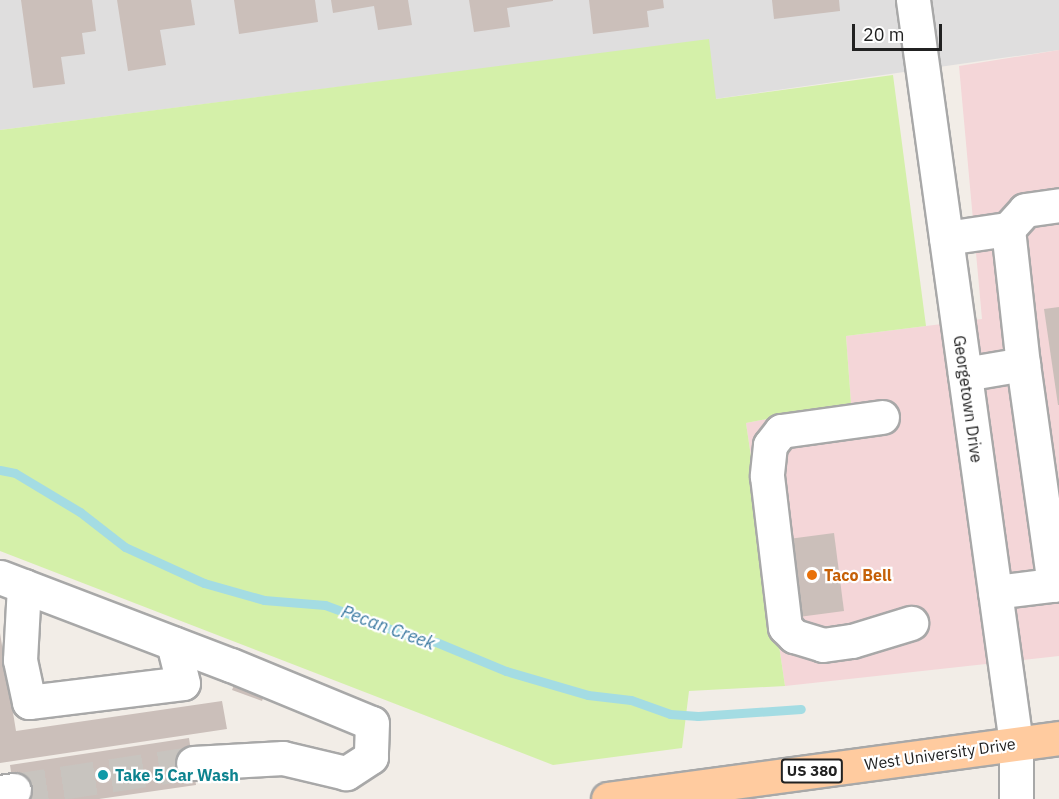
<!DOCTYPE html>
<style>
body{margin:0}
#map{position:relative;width:1059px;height:799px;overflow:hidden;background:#f2ede7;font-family:"IBM Plex Sans",sans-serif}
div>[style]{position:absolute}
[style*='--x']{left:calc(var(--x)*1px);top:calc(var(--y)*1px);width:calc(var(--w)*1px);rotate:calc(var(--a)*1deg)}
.residential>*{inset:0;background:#dfdede}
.commercial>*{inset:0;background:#f4d6d8}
.grass>*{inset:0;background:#d4f0a9}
.stream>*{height:9px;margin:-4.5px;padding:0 4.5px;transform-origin:4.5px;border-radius:4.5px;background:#a4dce3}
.building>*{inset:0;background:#cbbfba}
.minor-tunnel>*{height:33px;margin-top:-16.5px;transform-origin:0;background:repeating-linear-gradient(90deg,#c8c4bf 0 33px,transparent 0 49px)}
.roads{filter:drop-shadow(2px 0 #a8a8a8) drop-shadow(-2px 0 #a8a8a8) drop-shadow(0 2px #a8a8a8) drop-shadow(0 -2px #a8a8a8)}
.minor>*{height:33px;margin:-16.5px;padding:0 16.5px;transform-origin:16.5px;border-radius:16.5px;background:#fff}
.major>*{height:33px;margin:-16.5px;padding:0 16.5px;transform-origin:16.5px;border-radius:16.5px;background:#ffcb9f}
.dots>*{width:16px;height:16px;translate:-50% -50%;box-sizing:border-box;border:3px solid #fff;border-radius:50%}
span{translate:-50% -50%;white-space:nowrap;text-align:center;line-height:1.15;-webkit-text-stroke:4.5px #fff;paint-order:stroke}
.shield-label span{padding:2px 4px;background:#fff;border:2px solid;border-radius:4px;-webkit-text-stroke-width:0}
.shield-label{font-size:15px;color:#212121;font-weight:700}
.street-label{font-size:16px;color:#212121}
.food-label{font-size:16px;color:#c56008;font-weight:700}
.left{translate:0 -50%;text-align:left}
.culture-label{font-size:16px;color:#0d838f;font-weight:700}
.water-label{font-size:18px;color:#3c7aa2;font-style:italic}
.scale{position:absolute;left:852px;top:24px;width:90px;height:27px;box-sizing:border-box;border:3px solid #212121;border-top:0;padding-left:8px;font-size:18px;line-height:21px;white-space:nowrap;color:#212121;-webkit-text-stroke:4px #fff;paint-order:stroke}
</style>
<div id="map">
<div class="residential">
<div style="clip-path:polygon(0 0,1059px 0,1059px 50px,715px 99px,708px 40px,0 130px)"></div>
</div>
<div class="commercial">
<div style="clip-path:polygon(1059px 50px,1059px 656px,785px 686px,746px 423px,851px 403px,846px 336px,982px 319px,959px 66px)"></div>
</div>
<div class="grass">
<div style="clip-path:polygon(709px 39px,716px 99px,893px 75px,926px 326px,846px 336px,851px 403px,746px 423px,785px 686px,689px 691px,682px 748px,553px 765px,0 551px,0 130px)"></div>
</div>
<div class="stream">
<div style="--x:0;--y:470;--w:15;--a:11"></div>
<div style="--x:15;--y:473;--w:76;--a:31"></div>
<div style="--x:80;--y:512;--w:57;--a:37.9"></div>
<div style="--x:125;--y:547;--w:87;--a:24.5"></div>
<div style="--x:204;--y:583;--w:62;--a:15.8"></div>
<div style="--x:264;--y:600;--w:61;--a:4.7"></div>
<div style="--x:325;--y:605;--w:101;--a:20.2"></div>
<div style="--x:420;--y:640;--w:16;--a:7"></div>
<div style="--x:436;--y:642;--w:76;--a:22.5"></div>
<div style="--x:506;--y:671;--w:85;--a:16.3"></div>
<div style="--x:588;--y:695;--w:43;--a:6.6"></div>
<div style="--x:631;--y:700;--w:41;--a:19.7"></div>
<div style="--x:670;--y:714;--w:28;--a:4"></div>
<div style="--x:698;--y:716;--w:103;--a:-3.9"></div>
</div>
<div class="building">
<div style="clip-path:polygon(21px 0,92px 0,96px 31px,82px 33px,85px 54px,61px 57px,65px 84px,33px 88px)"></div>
<div style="clip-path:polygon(117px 0,191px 0,195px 25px,160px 30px,166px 65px,128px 71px)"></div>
<div style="clip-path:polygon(234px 0,315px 0,318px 22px,239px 34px)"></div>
<div style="clip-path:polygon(331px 0,408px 0,412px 25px,378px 30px,374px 6px,333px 13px)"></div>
<div style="clip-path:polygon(469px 0,553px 0,553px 1px,507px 8px,510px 27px,474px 32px)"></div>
<div style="clip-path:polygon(589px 0,663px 0,664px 8px,647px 11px,649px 27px,593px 34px)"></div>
<div style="clip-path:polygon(772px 0,839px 0,840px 11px,774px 19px)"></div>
<div style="clip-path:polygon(1059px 307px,1059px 405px,1058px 405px,1044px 309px)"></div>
<div style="clip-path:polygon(834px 533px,844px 611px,791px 618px,781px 540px)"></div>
<div style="clip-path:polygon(0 633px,16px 731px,222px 701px,227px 729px,0 763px)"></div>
<div style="clip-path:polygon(247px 655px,276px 666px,262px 701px,232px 690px)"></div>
<div style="clip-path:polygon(189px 738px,196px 785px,99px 799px,15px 799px,10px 765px)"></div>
</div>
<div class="minor-tunnel">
<div style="--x:14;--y:790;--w:181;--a:-8.6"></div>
</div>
<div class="roads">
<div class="minor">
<div style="--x:913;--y:0;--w:750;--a:82.11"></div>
<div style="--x:1016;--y:743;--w:56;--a:90"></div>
<div style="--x:1008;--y:229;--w:25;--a:-48"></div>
<div style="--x:1025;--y:210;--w:34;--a:-8"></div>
<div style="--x:946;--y:238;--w:63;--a:-8.3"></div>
<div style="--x:1008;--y:229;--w:136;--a:83.7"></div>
<div style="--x:1023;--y:364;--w:223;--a:82"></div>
<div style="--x:965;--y:374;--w:59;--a:-9.8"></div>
<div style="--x:882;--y:417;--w:102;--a:172.1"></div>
<div style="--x:781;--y:431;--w:18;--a:128"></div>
<div style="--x:770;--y:445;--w:31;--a:96"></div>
<div style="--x:767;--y:476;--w:152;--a:83.2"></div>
<div style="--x:785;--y:627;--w:13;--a:45"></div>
<div style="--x:794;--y:636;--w:30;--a:17"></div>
<div style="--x:823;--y:645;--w:29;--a:-8"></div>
<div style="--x:852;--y:641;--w:62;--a:-17"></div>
<div style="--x:0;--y:577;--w:247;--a:20.9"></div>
<div style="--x:231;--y:665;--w:152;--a:22.4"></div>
<div style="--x:372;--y:723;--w:34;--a:92"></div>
<div style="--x:371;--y:757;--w:30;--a:147"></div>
<div style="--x:346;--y:773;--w:65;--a:-166.6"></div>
<div style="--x:283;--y:758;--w:90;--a:176.8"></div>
<div style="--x:24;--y:586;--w:74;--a:93.1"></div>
<div style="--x:20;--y:660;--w:43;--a:77.9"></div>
<div style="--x:29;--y:702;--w:155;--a:-7"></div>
<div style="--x:183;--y:683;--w:41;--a:-104"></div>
<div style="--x:995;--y:592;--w:64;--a:-7.1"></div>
<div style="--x:0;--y:792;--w:14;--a:-8"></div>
</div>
<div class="major">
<div style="--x:608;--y:799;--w:455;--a:-7.7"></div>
</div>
</div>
<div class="dots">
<div style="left:812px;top:575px;background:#e8710a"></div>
<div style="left:103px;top:775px;background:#0f9aa8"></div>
</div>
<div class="shield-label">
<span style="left:812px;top:771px">US 380</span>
</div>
<div class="street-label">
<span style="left:968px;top:399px;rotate:82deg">Georgetown Drive</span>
<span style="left:940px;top:754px;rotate:-8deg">West University Drive</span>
</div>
<div class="food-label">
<span class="left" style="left:824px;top:575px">Taco Bell</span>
</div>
<div class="culture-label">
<span class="left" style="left:115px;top:775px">Take 5 Car Wash</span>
</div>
<div class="water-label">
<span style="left:388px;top:628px;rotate:20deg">Pecan Creek</span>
</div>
<div class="scale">20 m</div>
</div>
